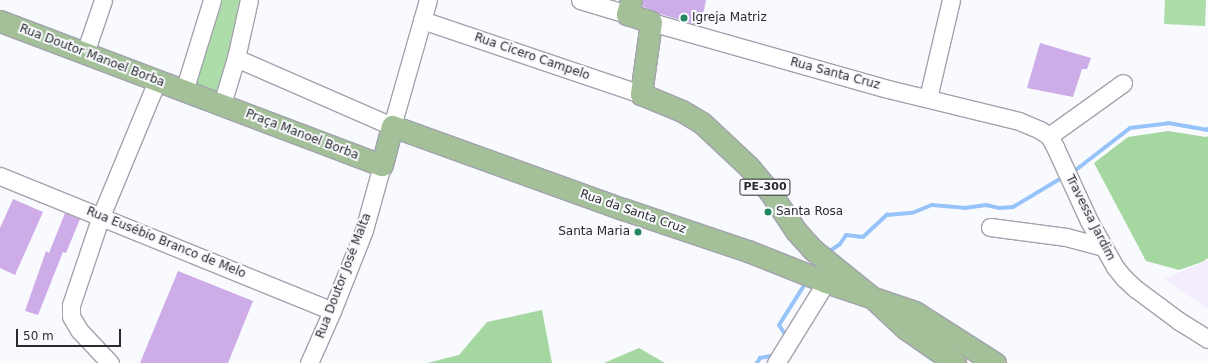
<!DOCTYPE html>
<meta charset="utf-8">
<style>
body{margin:0}
#map{position:relative;width:1208px;height:363px;overflow:hidden;background:#f9fafe;font-family:"DejaVu Sans",sans-serif}
div>[style]{position:absolute}
[style*='--x']{left:calc(var(--x)*1px);top:calc(var(--y)*1px);width:calc(var(--w)*1px);rotate:calc(var(--a)*1deg)}
.education>*{inset:0;background:#f3edfe}
.green>*{inset:0;background:#acdda8}
.forest>*{inset:0;background:#a5d7a1}
.stream>*{height:4px;margin:-2px;padding:0 2px;transform-origin:2px;border-radius:2px;background:#96c3f9}
.building>*{inset:0;background:#ceace8}
.roads{filter:drop-shadow(1px 0 #a2a3ad) drop-shadow(-1px 0 #a2a3ad) drop-shadow(0 1px #a2a3ad) drop-shadow(0 -1px #a2a3ad)}
.minor>*{height:17px;margin:-8.5px;padding:0 8.5px;transform-origin:8.5px;border-radius:8.5px;background:#fff}
.major>*{height:21px;margin:-10.5px;padding:0 10.5px;transform-origin:10.5px;border-radius:10.5px;background:#a3c099}
.dots>*{width:11px;height:11px;translate:-50% -50%;box-sizing:border-box;border:2px solid #f9fafe;border-radius:50%}
span{translate:-50% -50%;white-space:nowrap;text-align:center;line-height:1.15;-webkit-text-stroke:4px #f9fafe;paint-order:stroke}
.shield-label span{padding:1px 3px;background:#f9fafe;border:1px solid;border-radius:3px;-webkit-text-stroke-width:0}
.shield-label{font-size:11px;color:#2a2b2e;font-weight:700}
.poi-label{font-size:12px;color:#2a2b2e}
.left{translate:0 -50%;text-align:left}
.right{translate:-100% -50%;text-align:right}
.street-label{font-size:12px;color:#2a2b2e}
.scale{position:absolute;left:16px;top:329px;width:105px;height:18px;box-sizing:border-box;border:2px solid #2a2b2e;border-top:0;padding-left:5px;font-size:12px;line-height:14px;white-space:nowrap;color:#2a2b2e;-webkit-text-stroke:3px #f9fafe;paint-order:stroke}
</style>
<div id="map">
<div class="education">
<div style="clip-path:polygon(1208px 260px,1208px 309px,1164px 279px)"></div>
</div>
<div class="green">
<div style="clip-path:polygon(217px 0,244px 0,219px 98px,190px 87px)"></div>
<div style="clip-path:polygon(1165px 0,1206px 0,1205px 26px,1164px 24px)"></div>
</div>
<div class="forest">
<div style="clip-path:polygon(1168px 131px,1206px 137px,1208px 136px,1208px 258px,1202px 262px,1179px 270px,1146px 261px,1094px 163px,1128px 137px)"></div>
<div style="clip-path:polygon(542px 310px,552px 363px,427px 363px,459px 355px,487px 322px)"></div>
<div style="clip-path:polygon(639px 348px,665px 363px,604px 363px)"></div>
</div>
<div class="stream">
<div style="--x:1077;--y:169;--w:67;--a:-37.7"></div>
<div style="--x:1130;--y:128;--w:38;--a:-7"></div>
<div style="--x:1168;--y:123;--w:39;--a:10"></div>
<div style="--x:1206;--y:130;--w:2;--a:-27"></div>
<div style="--x:830;--y:251;--w:12;--a:-35"></div>
<div style="--x:840;--y:244;--w:11;--a:-56"></div>
<div style="--x:846;--y:235;--w:17;--a:7"></div>
<div style="--x:863;--y:237;--w:33;--a:-43"></div>
<div style="--x:887;--y:215;--w:25;--a:-5"></div>
<div style="--x:912;--y:213;--w:22;--a:-22"></div>
<div style="--x:932;--y:205;--w:33;--a:5"></div>
<div style="--x:965;--y:208;--w:21;--a:-8"></div>
<div style="--x:986;--y:205;--w:13;--a:13"></div>
<div style="--x:999;--y:208;--w:14;--a:-4"></div>
<div style="--x:1013;--y:207;--w:55;--a:-30.8"></div>
<div style="--x:787;--y:337;--w:14;--a:-124"></div>
<div style="--x:779;--y:325;--w:49;--a:-57.6"></div>
<div style="--x:757;--y:363;--w:6;--a:-59"></div>
<div style="--x:760;--y:358;--w:15;--a:-11"></div>
</div>
<div class="building">
<div style="clip-path:polygon(643px 0,706px 0,701px 26px,660px 14px,642px 6px)"></div>
<div style="clip-path:polygon(1040px 43px,1091px 58px,1087px 69px,1082px 69px,1073px 97px,1027px 88px)"></div>
<div style="clip-path:polygon(13px 199px,43px 212px,15px 275px,0 268px,0 228px)"></div>
<div style="clip-path:polygon(65px 213px,80px 219px,66px 253px,63px 252px,38px 315px,25px 311px,46px 251px,49px 253px)"></div>
<div style="clip-path:polygon(178px 271px,253px 301px,228px 363px,140px 363px)"></div>
</div>
<div class="roads">
<div class="minor">
<div style="--x:580;--y:0;--w:49;--a:16.6"></div>
<div style="--x:422;--y:20;--w:231;--a:18.7"></div>
<div style="--x:651;--y:22;--w:246;--a:15.8"></div>
<div style="--x:888;--y:89;--w:135;--a:13.7"></div>
<div style="--x:1019;--y:121;--w:23;--a:23"></div>
<div style="--x:1040;--y:130;--w:11;--a:34"></div>
<div style="--x:1049;--y:136;--w:13;--a:61"></div>
<div style="--x:1055;--y:147;--w:81;--a:65.3"></div>
<div style="--x:1089;--y:221;--w:53;--a:60.5"></div>
<div style="--x:1115;--y:267;--w:14;--a:51"></div>
<div style="--x:1124;--y:278;--w:16;--a:43"></div>
<div style="--x:1136;--y:289;--w:54;--a:36.7"></div>
<div style="--x:1179;--y:321;--w:34;--a:32"></div>
<div style="--x:85;--y:53;--w:56;--a:-71.2"></div>
<div style="--x:236;--y:58;--w:170;--a:23.6"></div>
<div style="--x:392;--y:126;--w:131;--a:-74.1"></div>
<div style="--x:184;--y:91;--w:95;--a:-72.9"></div>
<div style="--x:928;--y:98;--w:101;--a:-76.8"></div>
<div style="--x:222;--y:104;--w:48;--a:-73.1"></div>
<div style="--x:236;--y:58;--w:59;--a:-77.4"></div>
<div style="--x:1049;--y:136;--w:91;--a:-35.6"></div>
<div style="--x:0;--y:176;--w:358;--a:22.1"></div>
<div style="--x:990;--y:227;--w:77;--a:7.5"></div>
<div style="--x:1066;--y:237;--w:38;--a:15"></div>
<div style="--x:110;--y:363;--w:45;--a:-133.2"></div>
<div style="--x:79;--y:330;--w:16;--a:-120"></div>
<div style="--x:71;--y:316;--w:11;--a:-90"></div>
<div style="--x:71;--y:305;--w:94;--a:-71.4"></div>
<div style="--x:101;--y:216;--w:146;--a:-67.5"></div>
<div style="--x:309;--y:363;--w:57;--a:-66.1"></div>
<div style="--x:332;--y:311;--w:87;--a:-68.4"></div>
<div style="--x:364;--y:230;--w:67;--a:-74.5"></div>
<div style="--x:776;--y:363;--w:95;--a:-58.3"></div>
</div>
<div class="major">
<div style="--x:631;--y:0;--w:15;--a:106"></div>
<div style="--x:627;--y:14;--w:25;--a:18"></div>
<div style="--x:651;--y:22;--w:73;--a:97.9"></div>
<div style="--x:641;--y:94;--w:44;--a:22.5"></div>
<div style="--x:682;--y:111;--w:23;--a:31"></div>
<div style="--x:702;--y:123;--w:64;--a:43.1"></div>
<div style="--x:749;--y:167;--w:33;--a:50"></div>
<div style="--x:770;--y:192;--w:47;--a:56.3"></div>
<div style="--x:796;--y:231;--w:24;--a:48"></div>
<div style="--x:812;--y:249;--w:80;--a:38.9"></div>
<div style="--x:874;--y:299;--w:44;--a:43.2"></div>
<div style="--x:906;--y:329;--w:60;--a:34.8"></div>
<div style="--x:0;--y:21;--w:408;--a:20.7"></div>
<div style="--x:382;--y:165;--w:40;--a:-75.6"></div>
<div style="--x:392;--y:126;--w:245;--a:19.8"></div>
<div style="--x:623;--y:209;--w:132;--a:18.6"></div>
<div style="--x:748;--y:251;--w:84;--a:21.7"></div>
<div style="--x:826;--y:282;--w:94;--a:18.6"></div>
<div style="--x:915;--y:312;--w:95;--a:32.5"></div>
</div>
</div>
<div class="dots">
<div style="left:684px;top:18px;background:#248660"></div>
<div style="left:768px;top:212px;background:#248660"></div>
<div style="left:638px;top:232px;background:#248660"></div>
</div>
<div class="shield-label">
<span style="left:765px;top:187px">PE-300</span>
</div>
<div class="poi-label">
<span class="left" style="left:692px;top:18px">Igreja Matriz</span>
<span class="left" style="left:776px;top:212px">Santa Rosa</span>
<span class="right" style="left:630px;top:232px">Santa Maria</span>
</div>
<div class="street-label">
<span style="left:92px;top:56px;rotate:21deg">Rua Doutor Manoel Borba</span>
<span style="left:532px;top:57px;rotate:19deg">Rua Cicero Campelo</span>
<span style="left:835px;top:74px;rotate:15deg">Rua Santa Cruz</span>
<span style="left:302px;top:135px;rotate:21deg">Praça Manoel Borba</span>
<span style="left:633px;top:212px;rotate:19deg">Rua da Santa Cruz</span>
<span style="left:1090px;top:218px;rotate:63deg">Travessa Jardim</span>
<span style="left:166px;top:243px;rotate:22deg">Rua Eusébio Branco de Melo</span>
<span style="left:344px;top:276px;rotate:-69deg">Rua Doutor José Malta</span>
</div>
<div class="scale">50 m</div>
</div>
